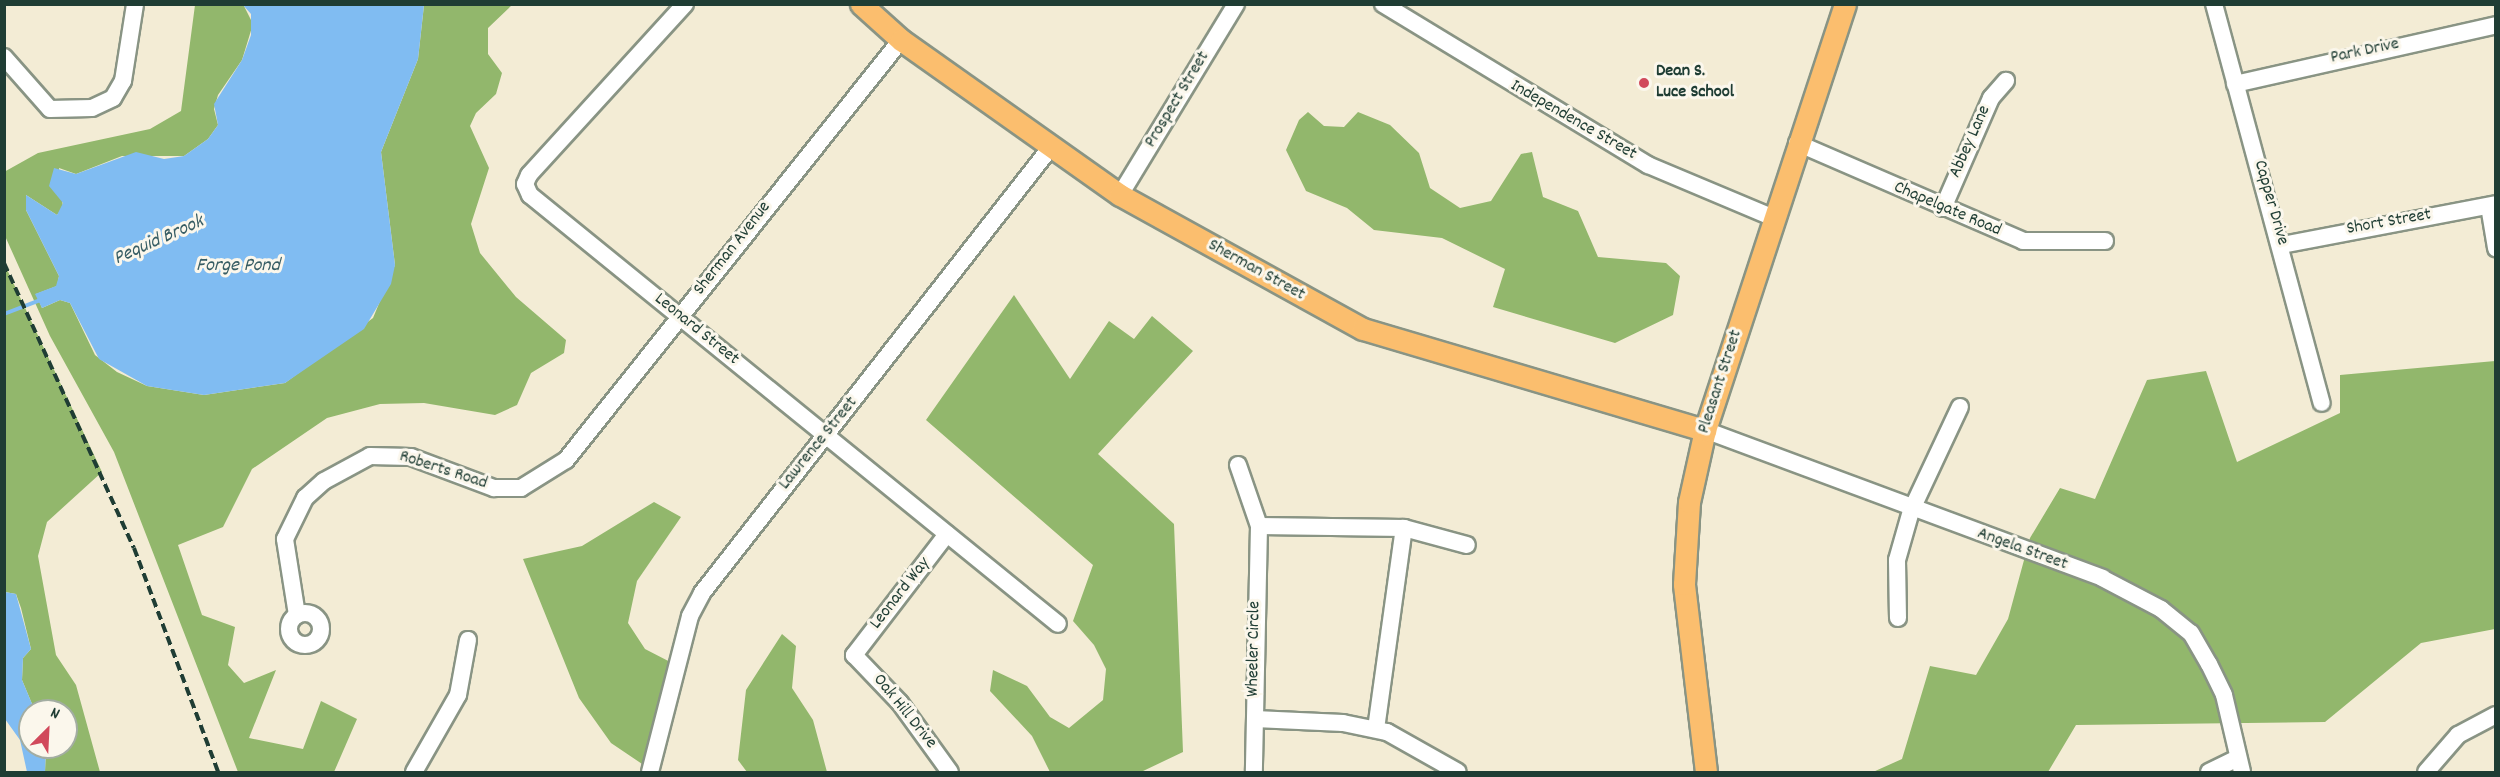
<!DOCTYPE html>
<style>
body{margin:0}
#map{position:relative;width:2500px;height:777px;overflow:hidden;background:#f3ecd5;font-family:Dekko,sans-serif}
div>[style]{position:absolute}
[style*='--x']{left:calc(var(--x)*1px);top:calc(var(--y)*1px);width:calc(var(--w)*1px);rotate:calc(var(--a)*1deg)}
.forest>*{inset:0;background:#92b76c}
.water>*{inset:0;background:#80bcf2}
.stream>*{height:4px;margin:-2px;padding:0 2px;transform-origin:2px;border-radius:2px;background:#80bcf2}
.roads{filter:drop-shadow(2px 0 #899484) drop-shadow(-2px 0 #899484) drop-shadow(0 2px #899484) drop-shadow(0 -2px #899484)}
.minor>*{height:16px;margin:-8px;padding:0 8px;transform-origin:8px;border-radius:8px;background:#fff}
.minor>.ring{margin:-8px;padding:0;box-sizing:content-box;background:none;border:16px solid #fff;border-radius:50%}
.major>*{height:21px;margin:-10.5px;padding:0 10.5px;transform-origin:10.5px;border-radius:10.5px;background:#fbbe6e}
.rail>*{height:4px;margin-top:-2px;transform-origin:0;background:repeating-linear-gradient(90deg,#1f3d34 0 9px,transparent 0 13.5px)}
.dots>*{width:16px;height:16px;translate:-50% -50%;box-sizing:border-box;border:3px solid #fbf7ec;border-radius:50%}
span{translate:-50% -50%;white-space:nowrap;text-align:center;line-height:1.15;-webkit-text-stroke:6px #fbf7ec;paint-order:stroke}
.street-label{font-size:18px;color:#1f3d34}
.poi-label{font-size:18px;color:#1f3d34;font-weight:700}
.left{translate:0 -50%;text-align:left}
.water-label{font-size:20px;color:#375d64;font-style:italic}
.frame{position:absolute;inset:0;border:6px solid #1f3d34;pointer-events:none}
.north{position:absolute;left:18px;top:699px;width:60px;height:60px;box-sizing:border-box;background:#fbf7ec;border:2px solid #a3ada2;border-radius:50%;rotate:24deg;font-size:16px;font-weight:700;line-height:24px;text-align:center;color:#1f3d34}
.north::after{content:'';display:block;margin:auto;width:21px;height:27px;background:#d1495b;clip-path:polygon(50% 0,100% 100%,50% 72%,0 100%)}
</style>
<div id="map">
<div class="forest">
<div style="clip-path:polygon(195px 5px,243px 4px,253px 24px,242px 60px,218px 95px,214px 109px,218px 125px,208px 139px,184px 156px,122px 156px,76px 174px,59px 168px,63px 208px,57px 215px,26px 195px,26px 210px,59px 276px,57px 286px,36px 294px,42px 308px,60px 300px,70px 303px,95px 355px,117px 372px,147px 386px,204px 395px,285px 383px,373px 318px,395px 265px,381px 152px,418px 59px,424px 5px,512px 5px,488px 28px,488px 54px,502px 73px,496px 94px,476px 113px,470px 126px,489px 168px,471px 224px,480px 253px,516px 297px,566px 340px,564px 353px,531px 373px,517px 405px,495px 415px,424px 403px,380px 404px,327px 418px,252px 469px,223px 527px,178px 545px,202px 615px,235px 627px,228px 665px,244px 683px,276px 670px,249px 738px,303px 749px,321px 701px,357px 719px,334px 772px,238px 772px,114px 452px,50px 336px,5px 236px,4px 172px,38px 153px,150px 129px,181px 111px)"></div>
<div style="clip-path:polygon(1308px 112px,1324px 126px,1344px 127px,1358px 112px,1390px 125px,1419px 153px,1430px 188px,1460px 208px,1491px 201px,1521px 154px,1532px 152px,1543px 197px,1578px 211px,1598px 257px,1666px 263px,1680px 276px,1673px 315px,1615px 343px,1493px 307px,1505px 269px,1442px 238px,1374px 230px,1347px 208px,1306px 191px,1286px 150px,1299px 120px)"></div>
<div style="clip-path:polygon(4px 263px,102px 472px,47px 522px,38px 556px,56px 655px,76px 685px,100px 772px,45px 772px,46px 747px,66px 747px,66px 711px,35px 711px,22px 680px,23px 658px,31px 649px,21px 608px,16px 594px,5px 592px)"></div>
<div style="clip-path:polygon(1014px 295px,1070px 379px,1109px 321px,1134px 339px,1152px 316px,1193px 351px,1098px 454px,1174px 524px,1183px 752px,1141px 772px,1050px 772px,1032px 736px,990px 691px,993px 670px,1027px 686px,1050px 717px,1069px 728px,1103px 700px,1106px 669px,1094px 645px,1073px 621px,1093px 565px,926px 420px)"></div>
<div style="clip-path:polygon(2495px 361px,2495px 629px,2421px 643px,2325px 722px,2076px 725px,2048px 772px,1873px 772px,1902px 759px,1930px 666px,1976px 675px,2008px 619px,2030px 538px,2060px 488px,2095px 499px,2147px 380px,2206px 371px,2237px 462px,2340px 413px,2340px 375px)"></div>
<div style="clip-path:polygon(654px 502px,681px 517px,637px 581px,628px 623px,645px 649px,678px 666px,651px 770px,611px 743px,579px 698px,523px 559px,582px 546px)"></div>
<div style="clip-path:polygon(782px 634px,796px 646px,792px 688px,813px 720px,827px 772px,747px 772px,738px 760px,746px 690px)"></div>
</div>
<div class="water">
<div style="clip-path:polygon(243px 5px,424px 5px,418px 59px,381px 152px,395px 265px,391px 284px,364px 329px,285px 383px,204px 395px,147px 386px,99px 359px,70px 303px,60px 300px,42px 308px,35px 294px,56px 286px,59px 276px,26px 210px,26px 195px,57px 215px,63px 203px,49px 186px,54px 168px,76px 174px,136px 152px,164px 159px,184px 156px,208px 139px,218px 125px,214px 104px,242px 60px,251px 35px,251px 14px)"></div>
<div style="clip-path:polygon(5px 592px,16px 594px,31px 649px,23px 658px,22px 680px,35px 711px,30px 711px,30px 747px,46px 747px,45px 772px,27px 772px,20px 740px,5px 719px)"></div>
</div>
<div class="stream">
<div style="--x:4;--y:314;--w:40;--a:-21"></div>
</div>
<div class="roads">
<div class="minor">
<div style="--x:685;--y:4;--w:231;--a:132.4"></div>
<div style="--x:529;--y:175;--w:10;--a:114"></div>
<div style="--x:525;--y:184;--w:12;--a:66"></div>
<div style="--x:530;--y:195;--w:680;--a:39.09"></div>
<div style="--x:1383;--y:4;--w:310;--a:31.3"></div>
<div style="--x:1648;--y:165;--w:137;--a:22.8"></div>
<div style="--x:2214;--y:4;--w:413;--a:74.9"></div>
<div style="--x:4;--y:57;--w:69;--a:48.5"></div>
<div style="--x:50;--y:109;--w:42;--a:-1.4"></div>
<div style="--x:92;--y:108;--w:23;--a:-25"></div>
<div style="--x:113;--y:98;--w:20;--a:-60"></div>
<div style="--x:123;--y:81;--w:78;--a:-81.1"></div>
<div style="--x:2235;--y:84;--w:268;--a:-12.7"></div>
<div style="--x:1797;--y:143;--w:246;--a:23.4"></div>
<div style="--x:2023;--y:241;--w:82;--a:0"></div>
<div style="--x:1120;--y:195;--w:223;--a:-58.7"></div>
<div style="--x:2489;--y:206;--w:43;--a:80.5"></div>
<div style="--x:1943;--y:208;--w:120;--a:-66.4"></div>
<div style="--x:1991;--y:98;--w:23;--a:-49"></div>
<div style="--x:2282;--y:245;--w:218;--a:-10.8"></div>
<div style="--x:1705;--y:430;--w:424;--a:20.4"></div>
<div style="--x:2102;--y:578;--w:67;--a:27.7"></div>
<div style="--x:2161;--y:609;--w:38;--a:39"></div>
<div style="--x:2191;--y:633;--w:36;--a:60"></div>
<div style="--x:2209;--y:664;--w:34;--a:64"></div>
<div style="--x:2224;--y:695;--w:79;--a:76.8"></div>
<div style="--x:1238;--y:465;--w:65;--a:71"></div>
<div style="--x:1259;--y:526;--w:246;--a:91.2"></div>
<div style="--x:1259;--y:526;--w:145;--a:0.8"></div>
<div style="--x:1404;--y:528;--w:65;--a:15.1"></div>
<div style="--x:947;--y:534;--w:153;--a:127.5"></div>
<div style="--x:854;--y:655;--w:66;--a:46.2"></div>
<div style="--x:900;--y:703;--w:85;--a:54.1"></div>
<div class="ring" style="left:289px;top:613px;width:16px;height:16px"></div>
<div style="--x:297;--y:615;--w:77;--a:-99"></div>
<div style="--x:285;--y:539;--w:46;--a:-64"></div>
<div style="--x:305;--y:498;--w:25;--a:-42"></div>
<div style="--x:324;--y:481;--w:52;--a:-28.5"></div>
<div style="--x:370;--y:456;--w:41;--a:1.4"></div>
<div style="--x:411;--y:457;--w:89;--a:20.5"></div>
<div style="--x:494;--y:488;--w:27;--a:0"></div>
<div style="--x:521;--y:488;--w:53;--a:-31.9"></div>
<div style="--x:566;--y:460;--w:537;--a:-51.42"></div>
<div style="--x:1898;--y:618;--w:58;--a:-91"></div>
<div style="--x:1897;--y:560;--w:51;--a:-74.1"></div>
<div style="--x:1911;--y:511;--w:115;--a:-64.8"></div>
<div style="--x:1255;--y:719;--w:88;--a:2.6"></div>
<div style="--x:1343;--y:723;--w:45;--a:11.6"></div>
<div style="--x:1387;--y:732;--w:81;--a:29.4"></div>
<div style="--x:1376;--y:729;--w:203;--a:-82.1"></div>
<div style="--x:414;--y:772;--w:89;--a:-60.3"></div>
<div style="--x:458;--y:695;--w:56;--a:-79.7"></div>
<div style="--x:650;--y:772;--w:161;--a:-75.6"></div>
<div style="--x:690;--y:616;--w:26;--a:-62"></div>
<div style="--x:702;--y:593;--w:566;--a:-51.96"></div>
<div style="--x:2209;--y:772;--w:32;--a:-26"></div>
<div style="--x:2426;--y:772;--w:49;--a:-49.1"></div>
<div style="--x:2458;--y:735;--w:43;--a:-27.8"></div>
</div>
<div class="major">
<div style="--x:861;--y:4;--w:54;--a:42"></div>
<div style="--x:901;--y:40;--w:268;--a:35.3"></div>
<div style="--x:1120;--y:195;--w:277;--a:28.9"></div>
<div style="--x:1363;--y:329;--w:357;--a:16.5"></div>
<div style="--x:1706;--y:772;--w:189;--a:-96.7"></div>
<div style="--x:1684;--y:584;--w:82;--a:-86.5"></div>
<div style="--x:1689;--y:502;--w:74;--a:-77.5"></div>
<div style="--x:1705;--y:430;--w:448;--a:-71.8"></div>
</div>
</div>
<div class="rail">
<div style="--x:4;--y:263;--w:313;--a:65.5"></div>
<div style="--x:134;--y:548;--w:239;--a:69.4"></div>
</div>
<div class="dots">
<div style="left:1644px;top:83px;background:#d1495b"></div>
</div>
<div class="street-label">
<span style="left:2365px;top:52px;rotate:-12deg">Park Drive</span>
<span style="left:1178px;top:100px;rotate:-59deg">Prospect Street</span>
<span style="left:1573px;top:121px;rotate:30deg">Independence Street</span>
<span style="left:1971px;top:142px;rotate:-66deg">Abbey Lane</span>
<span style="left:2270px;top:203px;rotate:74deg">Capper Drive</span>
<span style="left:1947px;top:210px;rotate:23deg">Chapelgate Road</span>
<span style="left:2389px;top:223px;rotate:-10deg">Short Street</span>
<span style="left:733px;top:249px;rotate:-52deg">Sherman Avenue</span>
<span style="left:1256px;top:271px;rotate:29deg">Sherman Street</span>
<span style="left:696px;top:330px;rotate:39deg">Leonard Street</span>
<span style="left:1721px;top:382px;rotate:-72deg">Pleasant Street</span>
<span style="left:819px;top:444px;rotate:-51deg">Lawrence Street</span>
<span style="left:443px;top:471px;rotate:18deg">Roberts Road</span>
<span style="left:2022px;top:550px;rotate:20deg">Angela Street</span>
<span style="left:901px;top:594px;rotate:-52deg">Leonard Way</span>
<span style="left:1255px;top:649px;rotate:-89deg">Wheeler Circle</span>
<span style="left:904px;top:712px;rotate:51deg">Oak Hill Drive</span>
</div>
<div class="poi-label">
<span class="left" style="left:1656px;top:83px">Dean S.<br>Luce School</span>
</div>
<div class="water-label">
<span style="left:159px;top:241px;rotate:-24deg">Pequid Brook</span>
<span style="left:238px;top:266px">Forge Pond</span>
</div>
<div class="frame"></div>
<div class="north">N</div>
</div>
